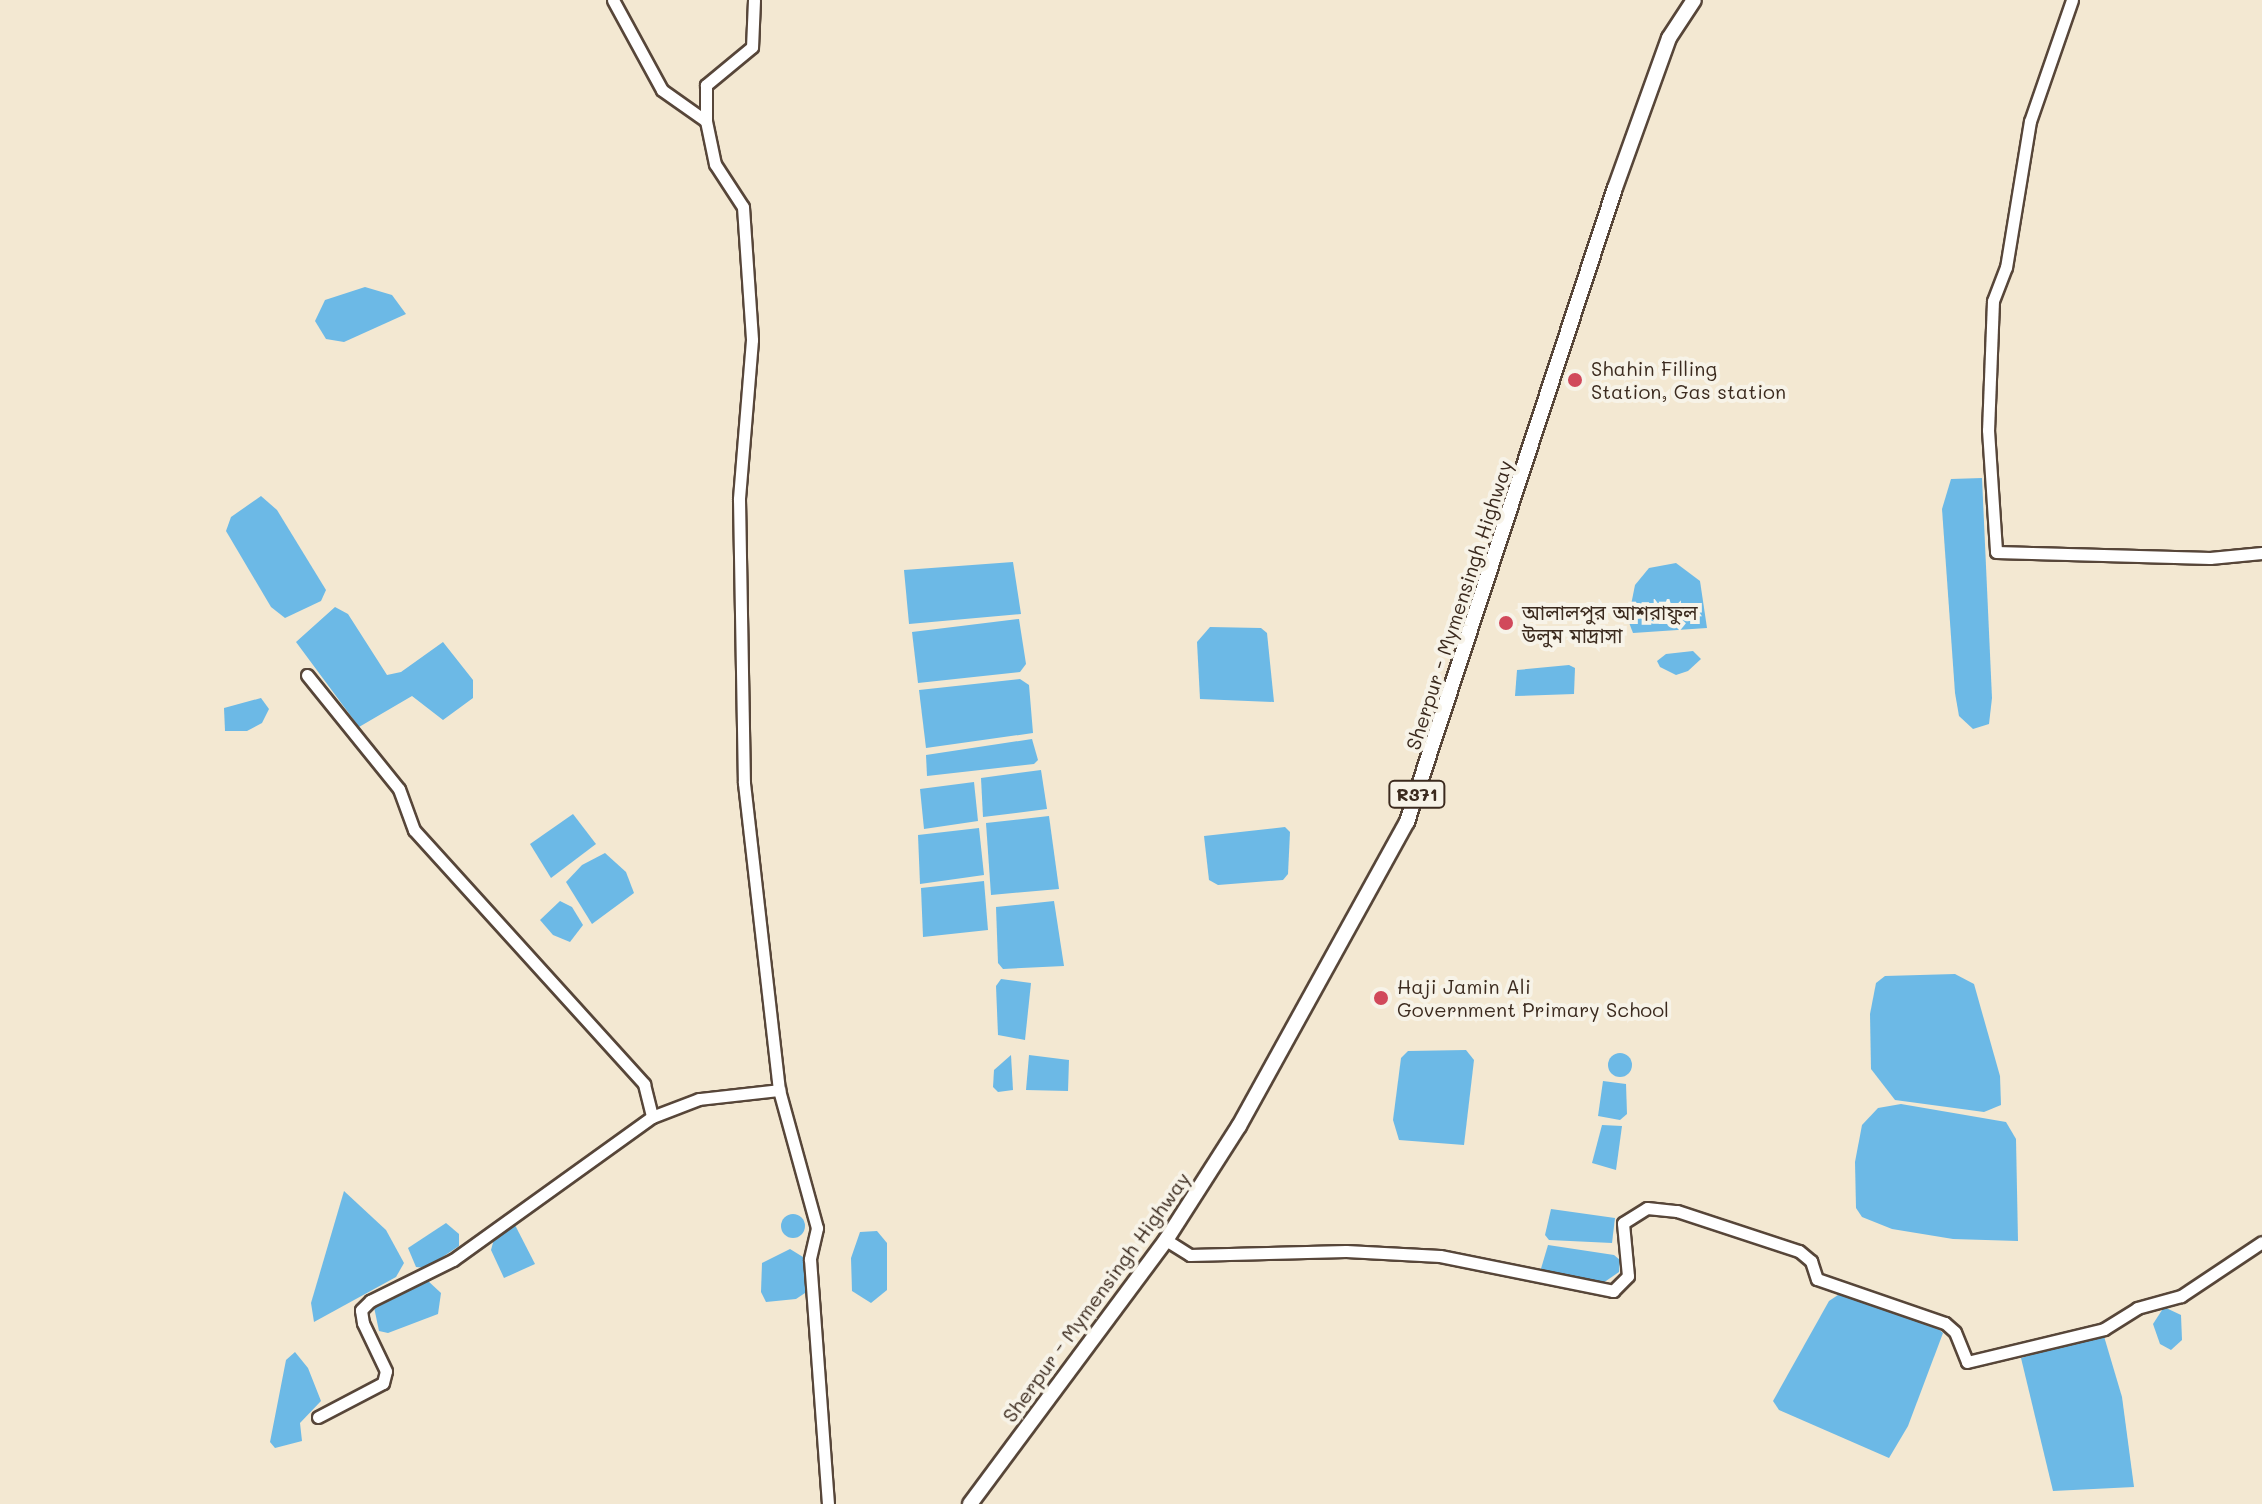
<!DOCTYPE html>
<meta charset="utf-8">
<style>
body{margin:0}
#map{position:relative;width:2262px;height:1504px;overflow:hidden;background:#f3e8d2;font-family:Mali,"Noto Sans Bengali",sans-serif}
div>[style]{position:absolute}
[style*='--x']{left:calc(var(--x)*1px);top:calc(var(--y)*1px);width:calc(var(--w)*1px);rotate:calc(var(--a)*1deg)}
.water>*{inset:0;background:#6cb9e6}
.round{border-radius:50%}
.roads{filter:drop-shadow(2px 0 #574639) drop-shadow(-2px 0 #574639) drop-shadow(0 2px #574639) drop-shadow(0 -2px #574639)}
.minor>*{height:11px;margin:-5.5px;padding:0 5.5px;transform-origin:5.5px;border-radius:5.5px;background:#fff}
.major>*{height:14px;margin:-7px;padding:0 7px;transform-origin:7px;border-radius:7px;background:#fff}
.dots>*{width:22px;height:22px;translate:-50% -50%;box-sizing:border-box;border:4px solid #f7f3e8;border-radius:50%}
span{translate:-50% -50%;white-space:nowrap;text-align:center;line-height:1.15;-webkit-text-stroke:8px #f7f3e8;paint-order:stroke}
.shield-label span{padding:2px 6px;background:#f7f3e8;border:2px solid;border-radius:6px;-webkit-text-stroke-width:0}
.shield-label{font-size:18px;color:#3b2a1e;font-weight:700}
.poi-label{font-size:20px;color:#3b2a1e}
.left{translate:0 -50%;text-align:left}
.street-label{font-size:20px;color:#3b2a1e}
</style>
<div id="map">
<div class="water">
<div style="clip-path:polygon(365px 287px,392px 295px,406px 314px,344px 342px,326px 339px,315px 321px,325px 300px)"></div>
<div style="clip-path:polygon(1982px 478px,1992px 698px,1989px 724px,1973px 729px,1959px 716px,1955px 693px,1942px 509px,1951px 479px)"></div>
<div style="clip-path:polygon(261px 496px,277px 510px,326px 590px,321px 601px,285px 618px,271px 607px,226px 531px,231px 517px)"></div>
<div style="clip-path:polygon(1013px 562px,1021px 614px,909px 624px,904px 570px)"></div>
<div style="clip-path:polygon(1676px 563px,1700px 581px,1707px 628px,1633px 633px,1628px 620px,1635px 585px,1649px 568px)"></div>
<div style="clip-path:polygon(335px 607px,348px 614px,387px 675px,401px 672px,443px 642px,473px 680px,473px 698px,443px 720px,412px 696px,359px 727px,296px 642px)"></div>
<div style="clip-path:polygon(1019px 619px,1026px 664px,1020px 672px,918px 683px,912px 632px)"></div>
<div style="clip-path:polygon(1210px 627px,1261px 628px,1267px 633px,1274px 702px,1200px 699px,1197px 642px)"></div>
<div style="clip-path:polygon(1693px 651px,1701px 659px,1688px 671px,1676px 675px,1660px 667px,1657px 661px,1666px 654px)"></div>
<div style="clip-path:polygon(1569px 665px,1575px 668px,1574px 694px,1515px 696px,1517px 670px)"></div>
<div style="clip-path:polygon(1020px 679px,1029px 685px,1033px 733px,926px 748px,919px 690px)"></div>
<div style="clip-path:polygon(261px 698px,269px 709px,262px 723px,247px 731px,225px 731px,224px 708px)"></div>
<div style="clip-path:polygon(1032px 739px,1038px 760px,1034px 764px,927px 776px,926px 755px)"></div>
<div style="clip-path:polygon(1041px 770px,1047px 809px,983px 817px,981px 778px)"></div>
<div style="clip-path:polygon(974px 782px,978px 821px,924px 829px,920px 789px)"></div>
<div style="clip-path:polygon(573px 814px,596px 844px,551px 878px,530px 844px)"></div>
<div style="clip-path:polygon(1049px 816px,1059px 889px,991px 895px,986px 823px)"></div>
<div style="clip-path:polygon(1285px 827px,1290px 832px,1288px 874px,1283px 880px,1218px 885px,1209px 880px,1204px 836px)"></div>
<div style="clip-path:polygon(979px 828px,984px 875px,920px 884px,918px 835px)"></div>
<div style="clip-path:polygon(605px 853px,626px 872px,634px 893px,592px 924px,566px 882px,582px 865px)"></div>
<div style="clip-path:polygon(984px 881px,988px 930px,923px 937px,921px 888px)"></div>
<div style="clip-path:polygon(560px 901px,572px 907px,583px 925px,570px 942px,553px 935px,540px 920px)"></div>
<div style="clip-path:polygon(1054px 901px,1064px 966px,1003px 969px,998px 963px,996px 907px)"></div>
<div style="clip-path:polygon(1955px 974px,1974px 984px,2000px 1076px,2001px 1105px,1984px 1112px,1895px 1100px,1871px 1069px,1870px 1014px,1876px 983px,1885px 976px)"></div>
<div style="clip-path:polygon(1001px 979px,1031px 983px,1025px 1040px,998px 1035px,996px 986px)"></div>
<div style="clip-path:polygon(1466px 1050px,1474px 1060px,1464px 1145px,1399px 1140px,1393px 1120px,1401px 1058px,1408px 1051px)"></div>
<div class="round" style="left:1608px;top:1053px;width:24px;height:24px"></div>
<div style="clip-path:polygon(1011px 1055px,1013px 1090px,998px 1092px,993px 1087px,994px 1070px)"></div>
<div style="clip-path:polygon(1029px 1055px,1069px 1060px,1068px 1091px,1026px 1090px)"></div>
<div style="clip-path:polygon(1603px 1081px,1626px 1084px,1627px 1114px,1620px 1120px,1598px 1116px)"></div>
<div style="clip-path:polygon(1901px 1104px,2006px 1122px,2016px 1139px,2018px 1241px,1953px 1239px,1892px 1229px,1862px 1217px,1856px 1208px,1855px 1162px,1862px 1125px,1878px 1108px)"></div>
<div style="clip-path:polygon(1602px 1125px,1622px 1126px,1616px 1170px,1592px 1163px)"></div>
<div style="clip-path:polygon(344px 1191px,386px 1230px,404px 1263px,396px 1277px,314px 1322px,311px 1303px)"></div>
<div style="clip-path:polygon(1551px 1209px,1615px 1218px,1612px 1243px,1549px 1240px,1545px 1235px)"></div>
<div class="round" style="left:781px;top:1214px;width:24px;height:24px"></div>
<div style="clip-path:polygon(446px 1223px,459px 1234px,459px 1246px,426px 1268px,416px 1267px,408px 1248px)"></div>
<div style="clip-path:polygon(515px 1225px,535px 1264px,504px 1278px,491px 1250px,494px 1239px)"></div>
<div style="clip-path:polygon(877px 1231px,887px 1243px,887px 1290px,871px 1303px,852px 1291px,851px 1258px,860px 1232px)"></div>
<div style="clip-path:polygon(1548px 1245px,1614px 1255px,1620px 1260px,1619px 1272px,1603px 1283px,1540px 1272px)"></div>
<div style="clip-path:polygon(790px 1249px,803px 1257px,808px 1291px,796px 1299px,766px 1302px,761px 1292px,762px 1263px)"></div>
<div style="clip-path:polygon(427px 1280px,441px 1293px,438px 1314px,388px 1333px,379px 1331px,374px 1307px)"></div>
<div style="clip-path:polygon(1841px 1293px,1932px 1323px,1943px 1333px,1908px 1426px,1889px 1458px,1779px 1410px,1773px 1401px,1829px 1301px)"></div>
<div style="clip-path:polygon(2164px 1307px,2181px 1315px,2182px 1340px,2171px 1350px,2160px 1344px,2153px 1324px)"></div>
<div style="clip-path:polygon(2103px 1333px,2122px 1397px,2134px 1487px,2053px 1491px,2021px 1358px)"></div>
<div style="clip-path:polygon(295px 1352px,308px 1368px,321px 1401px,300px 1423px,302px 1441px,275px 1448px,270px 1442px,286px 1360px)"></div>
</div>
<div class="roads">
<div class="minor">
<div style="--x:613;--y:0;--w:102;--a:61.4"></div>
<div style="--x:662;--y:90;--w:54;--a:35.2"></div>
<div style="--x:754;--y:0;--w:47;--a:92.4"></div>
<div style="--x:752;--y:47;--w:60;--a:140.4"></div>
<div style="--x:706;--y:85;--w:36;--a:90"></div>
<div style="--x:706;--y:121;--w:44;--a:78.2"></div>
<div style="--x:715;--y:164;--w:51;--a:56.9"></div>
<div style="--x:743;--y:207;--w:133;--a:86.1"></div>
<div style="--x:752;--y:340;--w:160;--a:94.7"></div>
<div style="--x:739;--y:499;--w:284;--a:89"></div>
<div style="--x:744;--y:783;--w:309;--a:83.5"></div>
<div style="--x:779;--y:1090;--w:143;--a:74.6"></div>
<div style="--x:817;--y:1228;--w:32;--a:103"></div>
<div style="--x:810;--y:1259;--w:246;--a:85.8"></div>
<div style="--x:2072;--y:0;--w:128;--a:109.1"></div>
<div style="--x:2030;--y:121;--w:148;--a:99.3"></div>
<div style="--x:2006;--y:267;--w:36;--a:111"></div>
<div style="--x:1993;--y:301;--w:129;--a:92.2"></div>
<div style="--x:1988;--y:430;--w:122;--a:86.2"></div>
<div style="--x:1996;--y:552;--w:214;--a:1.6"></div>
<div style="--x:2210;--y:558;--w:52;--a:-5.5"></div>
<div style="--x:307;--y:675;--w:146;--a:51.1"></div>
<div style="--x:399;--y:789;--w:44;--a:69.9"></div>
<div style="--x:414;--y:830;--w:343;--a:47.8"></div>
<div style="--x:644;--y:1084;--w:34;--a:76"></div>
<div style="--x:1166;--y:1240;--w:28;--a:32"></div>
<div style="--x:1190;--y:1255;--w:156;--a:-1.5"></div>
<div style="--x:1346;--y:1251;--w:94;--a:3"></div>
<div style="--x:1440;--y:1256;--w:177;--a:11.4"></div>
<div style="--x:1613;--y:1291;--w:21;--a:-45"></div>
<div style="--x:1628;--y:1276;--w:53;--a:-95.4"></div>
<div style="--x:1623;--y:1223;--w:28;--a:-32"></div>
<div style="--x:1647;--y:1208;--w:30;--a:6"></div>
<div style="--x:1677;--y:1211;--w:128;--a:18.2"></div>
<div style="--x:1799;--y:1251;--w:16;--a:40"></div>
<div style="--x:1811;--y:1261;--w:19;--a:72"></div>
<div style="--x:1817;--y:1279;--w:135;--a:19"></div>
<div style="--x:1945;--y:1323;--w:13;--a:42"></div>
<div style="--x:1955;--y:1332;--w:32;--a:68"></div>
<div style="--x:1967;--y:1362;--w:141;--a:-13.5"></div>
<div style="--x:2104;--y:1329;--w:39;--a:-32"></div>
<div style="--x:2137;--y:1308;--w:46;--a:-15.3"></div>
<div style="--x:2181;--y:1296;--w:97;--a:-33.7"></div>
<div style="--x:318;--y:1417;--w:73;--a:-27.6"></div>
<div style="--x:383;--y:1383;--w:12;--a:-76"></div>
<div style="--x:386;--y:1371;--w:53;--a:-115.6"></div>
<div style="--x:363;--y:1323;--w:13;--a:-99"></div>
<div style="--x:361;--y:1310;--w:13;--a:-45"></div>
<div style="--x:370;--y:1301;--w:93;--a:-26.3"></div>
<div style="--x:453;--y:1260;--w:245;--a:-35.7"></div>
<div style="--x:652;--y:1117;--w:50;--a:-21"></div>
<div style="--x:699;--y:1099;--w:81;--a:-6.4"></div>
</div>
<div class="major">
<div style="--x:970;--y:1504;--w:329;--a:-53.4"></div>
<div style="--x:1166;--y:1240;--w:135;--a:-57.4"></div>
<div style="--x:1239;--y:1126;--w:347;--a:-61.1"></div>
<div style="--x:1407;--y:822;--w:667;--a:-71.84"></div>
<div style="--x:1615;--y:188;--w:159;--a:-70.2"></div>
<div style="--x:1669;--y:38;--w:45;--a:-56.7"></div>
</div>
</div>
<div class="dots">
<div style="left:1575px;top:380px;background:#d1495b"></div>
<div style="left:1506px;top:623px;background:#d1495b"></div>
<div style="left:1381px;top:998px;background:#d1495b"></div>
</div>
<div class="shield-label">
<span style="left:1417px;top:794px">R371</span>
</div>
<div class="poi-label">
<span class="left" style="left:1591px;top:380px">Shahin Filling<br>Station, Gas station</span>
<span class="left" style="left:1522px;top:624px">আলালপুর আশরাফুল<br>উলুম মাদ্রাসা</span>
<span class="left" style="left:1397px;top:998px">Haji Jamin Ali<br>Government Primary School</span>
</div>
<div class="street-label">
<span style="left:1459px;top:605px;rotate:-72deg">Sherpur - Mymensingh Highway</span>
<span style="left:1096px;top:1297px;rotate:-54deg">Sherpur - Mymensingh Highway</span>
</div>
</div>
